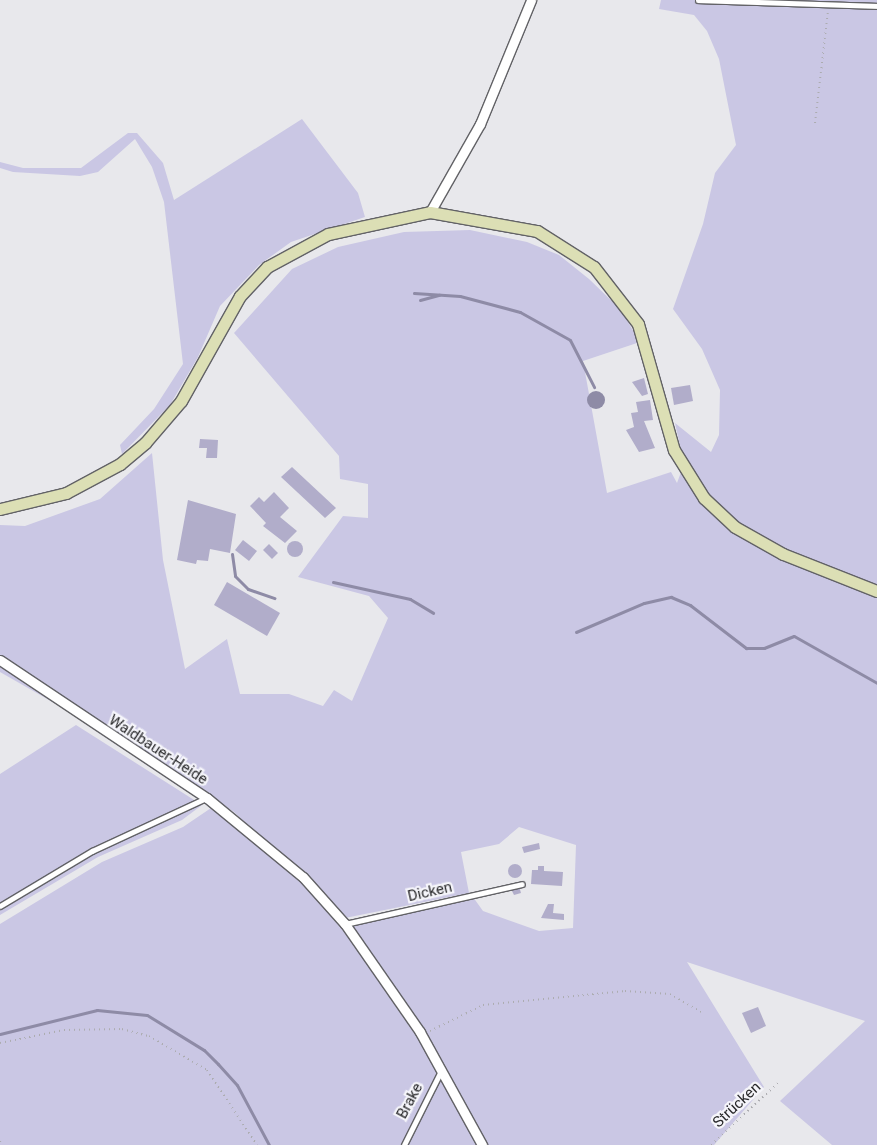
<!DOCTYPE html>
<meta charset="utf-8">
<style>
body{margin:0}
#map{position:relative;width:877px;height:1145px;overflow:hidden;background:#e8e8ec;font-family:Roboto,sans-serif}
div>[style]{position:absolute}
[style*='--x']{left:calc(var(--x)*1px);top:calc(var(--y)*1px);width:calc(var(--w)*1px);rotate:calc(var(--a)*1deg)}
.green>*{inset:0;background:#cac7e4}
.water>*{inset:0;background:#8e8ba6}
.round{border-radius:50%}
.stream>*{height:3px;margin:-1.5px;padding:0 1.5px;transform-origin:1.5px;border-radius:1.5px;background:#8e8ba6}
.building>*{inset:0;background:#b1adca}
.path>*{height:2px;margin-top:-1px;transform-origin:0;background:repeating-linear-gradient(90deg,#acacb0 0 1px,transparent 0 5px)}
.roads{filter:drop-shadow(1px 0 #626266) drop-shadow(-1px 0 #626266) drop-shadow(0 1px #626266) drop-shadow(0 -1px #626266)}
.service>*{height:4.5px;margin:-2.25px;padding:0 2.25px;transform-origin:2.25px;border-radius:2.25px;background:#fff}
.minor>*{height:9px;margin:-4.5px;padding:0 4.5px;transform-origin:4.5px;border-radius:4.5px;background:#fff}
.secondary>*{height:11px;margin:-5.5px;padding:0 5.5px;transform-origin:5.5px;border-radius:5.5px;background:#dcdfb5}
span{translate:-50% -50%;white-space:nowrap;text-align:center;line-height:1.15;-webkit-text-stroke:4.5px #f5f5fa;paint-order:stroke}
.street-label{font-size:15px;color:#28282a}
</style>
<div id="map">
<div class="green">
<div style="clip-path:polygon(661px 0,877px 0,877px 1145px,832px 1145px,780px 1101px,865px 1021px,687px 962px,764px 1087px,714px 1145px,0 1145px,0 924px,102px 862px,183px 827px,211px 808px,298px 878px,342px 926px,418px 1035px,419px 1023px,353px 927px,355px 924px,473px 897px,483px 911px,539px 931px,573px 928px,576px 845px,519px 827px,499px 844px,461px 852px,469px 893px,345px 918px,234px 812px,0 656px,0 525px,25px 526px,100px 499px,152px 453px,163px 560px,185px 669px,227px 639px,240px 694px,289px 694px,323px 706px,334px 690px,352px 701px,388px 618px,369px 596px,298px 577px,343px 516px,368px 518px,368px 484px,340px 479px,339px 456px,234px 333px,292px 269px,338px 247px,404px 232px,470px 230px,527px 242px,559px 255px,589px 279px,620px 309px,640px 342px,583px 361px,607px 493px,671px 472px,677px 483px,684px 464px,675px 423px,711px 452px,719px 435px,720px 390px,702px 349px,673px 309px,703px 224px,715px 173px,736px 145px,719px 59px,707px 31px,694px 15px,659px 9px)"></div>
<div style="clip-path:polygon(302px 119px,358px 193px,365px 217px,291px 242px,259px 265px,220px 306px,198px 357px,170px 405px,122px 454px,120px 445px,154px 409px,183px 364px,164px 202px,152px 167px,135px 139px,98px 172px,80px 176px,13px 172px,0 168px,0 162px,23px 168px,81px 168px,128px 133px,137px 133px,163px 163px,174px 200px)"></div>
<div style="clip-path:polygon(0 663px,41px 691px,70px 712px,0 672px)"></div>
<div style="clip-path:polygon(76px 725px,202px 805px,182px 820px,98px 857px,0 915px,0 774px)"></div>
</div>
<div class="water">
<div class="round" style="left:587px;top:391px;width:18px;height:18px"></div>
</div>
<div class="stream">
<div style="--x:414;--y:293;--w:46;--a:3.7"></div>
<div style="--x:460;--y:296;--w:62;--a:14.9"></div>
<div style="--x:520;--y:312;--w:57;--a:29.2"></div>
<div style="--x:570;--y:340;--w:53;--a:62.9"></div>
<div style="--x:420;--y:300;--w:20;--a:-15"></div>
<div style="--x:232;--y:554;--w:22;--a:82"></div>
<div style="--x:235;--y:576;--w:18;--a:45"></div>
<div style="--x:248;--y:589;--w:28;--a:19"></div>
<div style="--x:333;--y:582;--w:79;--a:12.4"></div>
<div style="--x:410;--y:599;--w:27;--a:31"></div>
<div style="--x:576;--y:632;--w:74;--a:-23.1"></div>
<div style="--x:644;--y:603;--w:28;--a:-13"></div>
<div style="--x:671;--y:597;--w:21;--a:23"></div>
<div style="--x:690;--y:605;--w:71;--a:37.5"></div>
<div style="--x:746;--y:648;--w:18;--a:0"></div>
<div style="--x:764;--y:648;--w:32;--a:-22"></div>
<div style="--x:794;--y:636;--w:95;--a:29.5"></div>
<div style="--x:0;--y:1034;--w:100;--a:-13.9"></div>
<div style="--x:97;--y:1010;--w:50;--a:5.7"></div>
<div style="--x:147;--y:1015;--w:67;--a:31.6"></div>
<div style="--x:204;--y:1050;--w:20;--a:45"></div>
<div style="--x:218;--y:1064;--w:28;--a:48"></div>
<div style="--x:237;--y:1085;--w:68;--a:61.9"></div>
</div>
<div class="building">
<div style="clip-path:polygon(644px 378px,648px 394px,642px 396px,632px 382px)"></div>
<div style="clip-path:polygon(690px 385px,693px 401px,674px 405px,671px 388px)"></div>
<div style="clip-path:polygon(650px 400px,653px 420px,644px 421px,655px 448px,639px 452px,626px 430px,634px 427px,631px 413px,638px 412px,636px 402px)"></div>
<div style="clip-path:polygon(200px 439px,218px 440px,217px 458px,206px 458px,207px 448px,199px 448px)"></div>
<div style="clip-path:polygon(292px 467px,336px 508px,325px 518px,281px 477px)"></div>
<div style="clip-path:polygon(274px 492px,289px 508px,280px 517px,297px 531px,285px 543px,263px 526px,266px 523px,250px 506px,259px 497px,264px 502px)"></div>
<div style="clip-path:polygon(188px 500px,236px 514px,230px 553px,210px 549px,208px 561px,197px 560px,196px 564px,177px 560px)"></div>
<div style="clip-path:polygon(243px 540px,257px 551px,249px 561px,235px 550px)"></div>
<div class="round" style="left:287px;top:541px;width:16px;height:16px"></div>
<div style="clip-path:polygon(269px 544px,278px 553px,272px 559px,263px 550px)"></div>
<div style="clip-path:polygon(227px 582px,280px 613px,267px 636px,214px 605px)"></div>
<div style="clip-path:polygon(539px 843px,540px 849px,524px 853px,522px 847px)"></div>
<div class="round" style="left:508px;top:864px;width:14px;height:14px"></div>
<div style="clip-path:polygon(538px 866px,544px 866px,544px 871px,563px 872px,562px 886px,531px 884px,532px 870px,538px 870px)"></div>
<div style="clip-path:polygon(519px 886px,521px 893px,514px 895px,511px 889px)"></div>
<div style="clip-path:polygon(548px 904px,554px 904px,553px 913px,564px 914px,564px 920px,541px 918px)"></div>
<div style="clip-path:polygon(758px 1007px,766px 1026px,751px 1033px,742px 1013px)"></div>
</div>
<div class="path">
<div style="--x:815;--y:123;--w:113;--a:-83.4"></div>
<div style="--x:430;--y:1031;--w:59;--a:-26.1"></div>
<div style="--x:483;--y:1005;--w:143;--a:-5.6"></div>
<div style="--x:625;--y:991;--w:45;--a:3.8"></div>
<div style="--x:670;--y:994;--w:36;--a:30"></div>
<div style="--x:0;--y:1043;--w:65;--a:-11.5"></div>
<div style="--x:64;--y:1030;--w:58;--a:-1"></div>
<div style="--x:122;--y:1029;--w:28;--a:15"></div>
<div style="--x:149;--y:1036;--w:67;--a:30.4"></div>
<div style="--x:207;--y:1070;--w:90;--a:56.3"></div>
<div style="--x:0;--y:1141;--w:4;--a:76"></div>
<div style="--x:711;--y:1145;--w:93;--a:-42.8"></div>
</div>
<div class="roads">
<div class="service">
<div style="--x:698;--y:0;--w:179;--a:1.9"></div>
<div style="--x:0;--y:906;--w:107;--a:-30.9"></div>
<div style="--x:92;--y:851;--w:126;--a:-24.9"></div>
<div style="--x:345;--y:924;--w:181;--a:-12.7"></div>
<div style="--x:404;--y:1145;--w:83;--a:-63.4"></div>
</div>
<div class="minor">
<div style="--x:430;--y:212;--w:101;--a:-60.4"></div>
<div style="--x:480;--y:124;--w:134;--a:-67.6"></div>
<div style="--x:0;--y:660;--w:249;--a:33.7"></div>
<div style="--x:207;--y:798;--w:124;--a:39.5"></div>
<div style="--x:303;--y:877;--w:63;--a:48.2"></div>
<div style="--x:345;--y:924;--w:131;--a:55.2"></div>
<div style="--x:420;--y:1032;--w:129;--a:61.2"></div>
</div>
<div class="secondary">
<div style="--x:0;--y:509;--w:68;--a:-13.6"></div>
<div style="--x:66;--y:493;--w:61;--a:-28.2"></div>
<div style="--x:120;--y:464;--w:33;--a:-40"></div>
<div style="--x:145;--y:443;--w:55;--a:-49.4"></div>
<div style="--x:181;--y:401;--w:120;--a:-60.7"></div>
<div style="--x:240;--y:296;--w:40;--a:-47"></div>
<div style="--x:267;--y:267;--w:69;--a:-28.4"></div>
<div style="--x:328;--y:234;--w:104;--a:-12.2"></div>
<div style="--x:430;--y:212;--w:109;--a:10.1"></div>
<div style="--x:537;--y:231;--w:67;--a:32.3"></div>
<div style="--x:594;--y:267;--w:72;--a:52.3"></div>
<div style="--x:638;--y:324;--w:131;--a:74.1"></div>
<div style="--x:674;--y:450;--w:57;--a:58"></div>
<div style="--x:704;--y:498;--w:42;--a:43.1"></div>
<div style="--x:735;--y:527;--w:55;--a:29.4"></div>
<div style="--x:783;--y:554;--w:101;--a:21.5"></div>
</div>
</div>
<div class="street-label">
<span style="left:158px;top:750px;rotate:33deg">Waldbauer-Heide</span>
<span style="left:430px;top:892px;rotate:-13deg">Dicken</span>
<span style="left:410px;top:1101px;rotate:-62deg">Brake</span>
<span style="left:737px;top:1105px;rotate:-43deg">Strücken</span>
</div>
</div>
